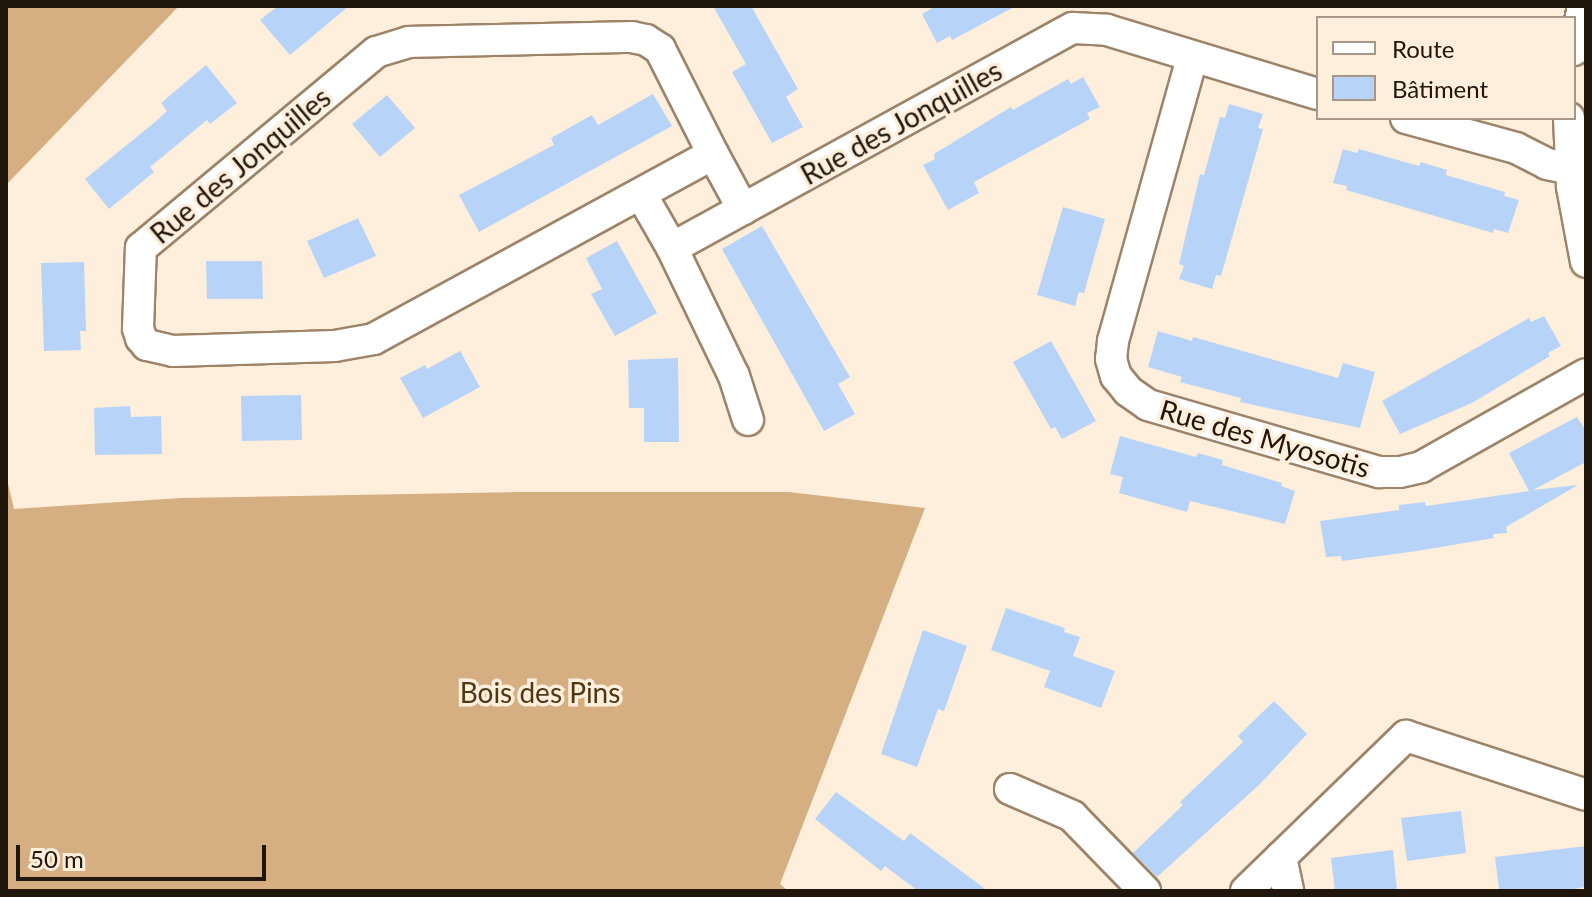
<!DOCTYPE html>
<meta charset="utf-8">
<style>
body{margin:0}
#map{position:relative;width:1592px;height:897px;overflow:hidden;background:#feeedc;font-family:Lato,sans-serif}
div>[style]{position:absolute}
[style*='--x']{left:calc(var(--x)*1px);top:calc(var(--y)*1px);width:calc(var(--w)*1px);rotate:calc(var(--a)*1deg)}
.forest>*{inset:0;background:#d5ae82}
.building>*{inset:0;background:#b7d4f8}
.roads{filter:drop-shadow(2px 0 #9d8469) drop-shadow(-2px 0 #9d8469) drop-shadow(0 2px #9d8469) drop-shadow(0 -2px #9d8469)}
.street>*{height:30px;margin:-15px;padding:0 15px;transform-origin:15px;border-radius:15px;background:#fff}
span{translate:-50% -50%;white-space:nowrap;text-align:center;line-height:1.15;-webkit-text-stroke:7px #feeedc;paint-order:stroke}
.street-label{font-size:28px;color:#20160c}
.park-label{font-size:28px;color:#503612}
.frame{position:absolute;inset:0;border:8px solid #20160c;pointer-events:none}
.legend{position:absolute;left:1316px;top:16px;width:260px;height:104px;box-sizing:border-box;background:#feeedc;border:2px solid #a59889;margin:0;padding:10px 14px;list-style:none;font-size:24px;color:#20160c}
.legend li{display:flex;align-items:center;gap:16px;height:40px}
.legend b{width:40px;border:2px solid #a59889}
.scale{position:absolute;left:16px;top:845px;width:250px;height:36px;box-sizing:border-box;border:4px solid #20160c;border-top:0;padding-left:10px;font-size:24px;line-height:28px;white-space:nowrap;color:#20160c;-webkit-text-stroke:6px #feeedc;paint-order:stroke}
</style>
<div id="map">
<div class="forest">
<div style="clip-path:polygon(6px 6px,179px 6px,6px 185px)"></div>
<div style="clip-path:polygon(6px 475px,14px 509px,181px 498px,520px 492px,789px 492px,925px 508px,780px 884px,788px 891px,6px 891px)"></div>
</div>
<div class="building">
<div style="clip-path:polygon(278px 6px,349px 6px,290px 55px,260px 20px)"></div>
<div style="clip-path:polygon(713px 6px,751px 6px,798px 89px,786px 97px,803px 127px,772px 143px,732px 72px,746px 64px)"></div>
<div style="clip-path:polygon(936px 6px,1016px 6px,952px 40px,950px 36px,937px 43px,922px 14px)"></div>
<div style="clip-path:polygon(206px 65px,237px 103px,210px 124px,207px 120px,150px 167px,154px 172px,109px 209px,85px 179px,155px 122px,167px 111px,161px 103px)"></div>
<div style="clip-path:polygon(1083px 77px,1100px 107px,1087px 113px,1090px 119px,974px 182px,979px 193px,948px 210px,923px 165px,935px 159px,934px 154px,1011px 107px,1013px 110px,1068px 79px,1071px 84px)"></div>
<div style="clip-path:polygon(653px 94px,672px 126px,479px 232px,459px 195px,554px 145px,551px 138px,592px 115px,598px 125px)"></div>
<div style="clip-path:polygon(387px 95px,415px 128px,380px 157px,352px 124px)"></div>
<div style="clip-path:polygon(1229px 104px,1263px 114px,1258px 128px,1263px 129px,1221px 276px,1216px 275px,1212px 289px,1179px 279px,1184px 266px,1179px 264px,1200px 174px,1204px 175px,1220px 117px,1225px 118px)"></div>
<div style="clip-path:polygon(1343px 149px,1357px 153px,1359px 149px,1419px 166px,1421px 162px,1447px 170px,1446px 175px,1505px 192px,1504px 196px,1519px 200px,1508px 233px,1494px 229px,1493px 233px,1346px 190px,1347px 186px,1333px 183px)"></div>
<div style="clip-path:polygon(1063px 207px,1105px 219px,1084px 293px,1079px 292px,1075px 306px,1037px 295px)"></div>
<div style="clip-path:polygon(358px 218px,376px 256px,324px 278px,307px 241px)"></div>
<div style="clip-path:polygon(762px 226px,850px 377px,838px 384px,855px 414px,824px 431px,722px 249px)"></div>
<div style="clip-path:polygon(617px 241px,657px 313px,615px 336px,591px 294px,602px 289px,586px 258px)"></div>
<div style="clip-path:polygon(206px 261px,262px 261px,263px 299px,207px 299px)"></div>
<div style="clip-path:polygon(84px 262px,86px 331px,80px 331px,81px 350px,44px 351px,41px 263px)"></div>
<div style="clip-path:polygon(1544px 316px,1561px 346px,1548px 353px,1550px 356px,1472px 403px,1400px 434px,1382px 401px,1529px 318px,1531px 322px)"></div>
<div style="clip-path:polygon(1158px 331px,1192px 341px,1193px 337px,1338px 378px,1343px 363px,1375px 372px,1360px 428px,1240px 402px,1241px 398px,1180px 382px,1182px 377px,1148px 367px)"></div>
<div style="clip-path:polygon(1051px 341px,1096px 421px,1062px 439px,1055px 427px,1051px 429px,1013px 362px)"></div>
<div style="clip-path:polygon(460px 351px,480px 387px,423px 418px,400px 378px,425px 365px,427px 369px)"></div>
<div style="clip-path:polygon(678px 358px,679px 442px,644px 442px,644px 408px,629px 408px,628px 360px)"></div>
<div style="clip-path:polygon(301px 395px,302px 440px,242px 441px,241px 396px)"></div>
<div style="clip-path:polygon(130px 406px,131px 417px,161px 416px,162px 454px,95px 455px,94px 408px)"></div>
<div style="clip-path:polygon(1577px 417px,1586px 431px,1586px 462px,1533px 490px,1578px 485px,1506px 527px,1507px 533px,1493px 534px,1494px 538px,1417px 551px,1342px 561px,1341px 556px,1326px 557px,1320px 521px,1399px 510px,1399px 505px,1425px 502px,1426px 506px,1529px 491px,1509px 453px)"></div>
<div style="clip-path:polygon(1120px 436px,1196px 457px,1198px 453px,1223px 460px,1222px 465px,1282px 483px,1281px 486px,1295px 491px,1285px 524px,1190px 501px,1187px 512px,1119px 493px,1123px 477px,1110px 474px)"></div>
<div style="clip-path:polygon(1006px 608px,1065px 628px,1064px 632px,1080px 637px,1073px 656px,1115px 671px,1101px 708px,1044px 687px,1050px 671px,991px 650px)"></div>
<div style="clip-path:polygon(923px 630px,967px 646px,944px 711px,938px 709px,917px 767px,881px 754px)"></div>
<div style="clip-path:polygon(1274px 701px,1307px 734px,1260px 784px,1157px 877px,1133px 853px,1183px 805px,1180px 802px,1243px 742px,1238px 736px)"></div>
<div style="clip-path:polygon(836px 792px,904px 841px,910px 833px,988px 891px,918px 891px,885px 866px,881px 871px,815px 819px)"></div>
<div style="clip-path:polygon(1461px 811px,1466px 853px,1407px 861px,1401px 818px)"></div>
<div style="clip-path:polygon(1586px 846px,1586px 887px,1560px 891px,1499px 889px,1495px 857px)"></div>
<div style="clip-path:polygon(1393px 850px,1397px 891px,1335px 891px,1331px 858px)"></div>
</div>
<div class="roads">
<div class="street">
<div style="--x:631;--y:37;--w:15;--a:11"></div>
<div style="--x:646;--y:40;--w:17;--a:33"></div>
<div style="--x:660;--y:49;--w:118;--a:63.2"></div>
<div style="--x:713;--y:154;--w:386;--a:151.4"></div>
<div style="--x:374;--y:339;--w:40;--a:170"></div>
<div style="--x:335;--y:346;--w:162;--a:178.2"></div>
<div style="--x:173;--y:351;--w:27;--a:-167"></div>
<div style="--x:147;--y:345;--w:9;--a:-131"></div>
<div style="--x:141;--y:338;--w:10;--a:-107"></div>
<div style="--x:138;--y:328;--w:80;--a:-87.9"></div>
<div style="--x:141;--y:248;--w:306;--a:-39.8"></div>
<div style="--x:376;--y:52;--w:34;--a:-17"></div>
<div style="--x:409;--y:42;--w:222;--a:-1.3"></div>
<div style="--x:1574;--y:50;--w:45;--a:-78.4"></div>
<div style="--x:1192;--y:58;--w:294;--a:105.6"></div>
<div style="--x:1113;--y:341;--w:18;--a:96"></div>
<div style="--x:1111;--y:359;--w:18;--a:74"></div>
<div style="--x:1116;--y:376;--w:19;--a:51"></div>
<div style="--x:1128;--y:391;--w:24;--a:35"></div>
<div style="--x:1148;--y:405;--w:241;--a:16.2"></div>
<div style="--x:1379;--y:472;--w:21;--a:0"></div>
<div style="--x:1400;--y:472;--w:22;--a:-13"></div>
<div style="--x:1421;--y:467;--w:189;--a:-29.4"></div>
<div style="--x:1406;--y:118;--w:114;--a:15.3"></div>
<div style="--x:1516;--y:148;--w:35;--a:27"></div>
<div style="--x:1547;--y:164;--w:25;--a:12"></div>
<div style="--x:1569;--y:118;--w:69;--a:87.5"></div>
<div style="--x:1572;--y:187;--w:76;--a:79.4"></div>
<div style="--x:713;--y:154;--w:63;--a:61.4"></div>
<div style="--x:641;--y:194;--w:62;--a:60.1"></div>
<div style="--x:672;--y:248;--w:142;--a:64.2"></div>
<div style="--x:734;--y:376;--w:46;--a:72.3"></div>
<div style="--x:672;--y:248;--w:457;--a:-28.8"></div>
<div style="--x:1073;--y:28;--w:34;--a:3"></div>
<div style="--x:1107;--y:30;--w:220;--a:16.9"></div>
<div style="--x:1010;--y:789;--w:68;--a:23.5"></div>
<div style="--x:1072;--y:816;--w:105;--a:45.8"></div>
<div style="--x:1281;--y:857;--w:35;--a:78"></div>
<div style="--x:1246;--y:891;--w:223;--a:-44.1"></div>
<div style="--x:1406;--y:736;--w:189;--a:18.1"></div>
</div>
</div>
<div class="street-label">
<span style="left:901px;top:122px;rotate:-29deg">Rue des Jonquilles</span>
<span style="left:240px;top:165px;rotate:-40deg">Rue des Jonquilles</span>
<span style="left:1265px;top:438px;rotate:16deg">Rue des Myosotis</span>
</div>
<div class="park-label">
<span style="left:540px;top:692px">Bois des Pins</span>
</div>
<div class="frame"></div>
<ul class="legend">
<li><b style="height:10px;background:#fff"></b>Route</li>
<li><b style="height:22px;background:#b7d4f8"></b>Bâtiment</li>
</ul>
<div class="scale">50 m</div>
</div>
